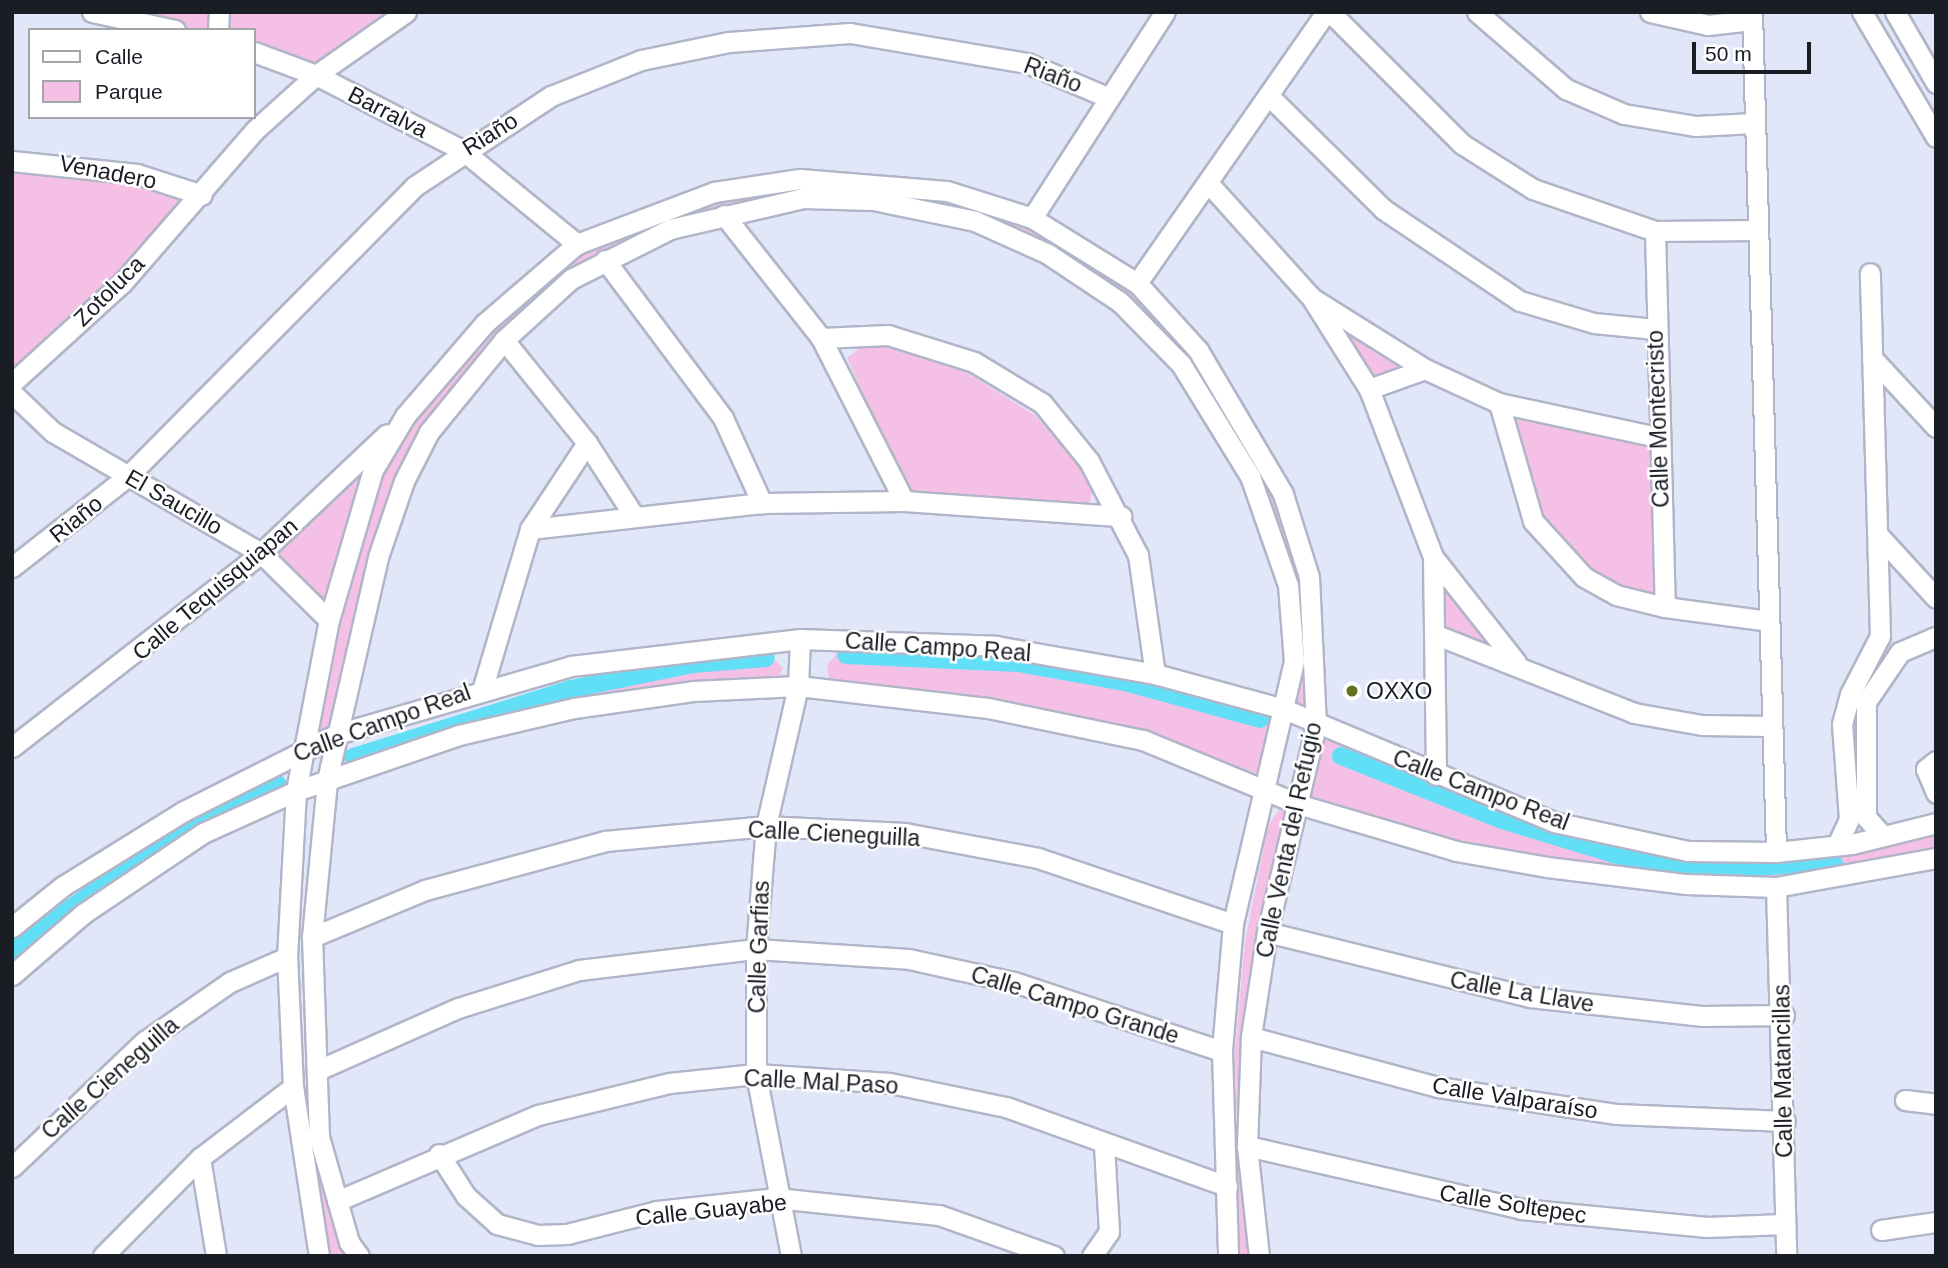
<!DOCTYPE html>
<meta charset="utf-8">
<style>
body{margin:0}
#map{position:relative;width:1948px;height:1268px;overflow:hidden;background:#e1e6f9;font-family:Arial,sans-serif}
div>[style]{position:absolute}
[style*='--x']{left:calc(var(--x)*1px);top:calc(var(--y)*1px);width:calc(var(--w)*1px);rotate:calc(var(--a)*1deg)}
.green>*{inset:0;background:#f4c0e6}
.canal>*{height:18px;margin:-9px;padding:0 9px;transform-origin:9px;border-radius:9px;background:#61dff7}
.roads{filter:drop-shadow(2px 0 #b1b5c8) drop-shadow(-2px 0 #b1b5c8) drop-shadow(0 2px #b1b5c8) drop-shadow(0 -2px #b1b5c8)}
.minor>*{height:19px;margin:-9.5px;padding:0 9.5px;transform-origin:9.5px;border-radius:9.5px;background:#fff}
.dots>*{width:19px;height:19px;translate:-50% -50%;box-sizing:border-box;border:4px solid #fff;border-radius:50%}
span{translate:-50% -50%;white-space:nowrap;text-align:center;line-height:1.15;-webkit-text-stroke:5px #fff;paint-order:stroke}
.street-label{font-size:23px;color:#1b1d24}
.poi-label{font-size:23px;color:#1b1d24}
.left{translate:0 -50%;text-align:left}
.frame{position:absolute;inset:0;border:14px solid #1b1d24;pointer-events:none}
.legend{position:absolute;left:28px;top:28px;width:228px;height:91px;box-sizing:border-box;background:#fff;border:2px solid #a4a5a7;margin:0;padding:9px 12px;list-style:none;font-size:21px;color:#1b1d24}
.legend li{display:flex;align-items:center;gap:14px;height:35px}
.legend b{width:35px;border:2px solid #a4a5a7}
.scale{position:absolute;left:1692px;top:42px;width:119px;height:32px;box-sizing:border-box;border:4px solid #1b1d24;border-top:0;padding-left:9px;font-size:21px;line-height:24px;white-space:nowrap;color:#1b1d24;-webkit-text-stroke:5px #fff;paint-order:stroke}
</style>
<div id="map">
<div class="green">
<div style="clip-path:polygon(92px 12px,406px 12px,316px 75px,254px 52px,254px 30px,175px 30px)"></div>
<div style="clip-path:polygon(12px 161px,202px 195px,12px 383px)"></div>
<div style="clip-path:polygon(873px 180px,1032px 218px,1137px 283px,1245px 420px,1309px 577px,1317px 725px,1554px 822px,1741px 852px,1936px 823px,1936px 858px,1776px 887px,1547px 867px,1301px 805px,1316px 725px,1284px 709px,1288px 585px,1219px 417px,1121px 302px,975px 221px,873px 200px,724px 215px,605px 260px,504px 340px,404px 481px,337px 734px,302px 748px,328px 620px,261px 553px,577px 244px,714px 192px)"></div>
<div style="clip-path:polygon(1311px 297px,1425px 369px,1369px 389px)"></div>
<div style="clip-path:polygon(869px 342px,959px 368px,1036px 416px,1094px 483px,1089px 507px,907px 494px,847px 358px)"></div>
<div style="clip-path:polygon(1499px 403px,1658px 437px,1665px 607px,1616px 595px,1533px 521px)"></div>
<div style="clip-path:polygon(1433px 557px,1517px 663px,1439px 636px)"></div>
<div style="clip-path:polygon(851px 652px,1018px 662px,1260px 712px,1274px 721px,1259px 774px,1141px 733px,841px 685px,829px 678px,827px 665px,837px 654px)"></div>
<div style="clip-path:polygon(768px 654px,783px 668px,777px 680px,652px 689px,348px 760px,353px 753px,542px 690px,691px 660px)"></div>
<div style="clip-path:polygon(289px 778px,204px 828px,12px 970px,16px 941px,139px 858px)"></div>
<div style="clip-path:polygon(1279px 810px,1286px 812px,1255px 966px,1254px 1256px,1240px 1256px,1235px 1051px,1245px 942px,1268px 826px)"></div>
<div style="clip-path:polygon(316px 1187px,323px 1188px,351px 1256px,328px 1256px)"></div>
</div>
<div class="canal">
<div style="--x:846;--y:655;--w:172;--a:2.7"></div>
<div style="--x:1018;--y:663;--w:109;--a:10.1"></div>
<div style="--x:1125;--y:682;--w:140;--a:15.3"></div>
<div style="--x:1341;--y:756;--w:173;--a:21.7"></div>
<div style="--x:1502;--y:820;--w:131;--a:16.9"></div>
<div style="--x:1627;--y:858;--w:73;--a:8.7"></div>
<div style="--x:1699;--y:869;--w:135;--a:-2.5"></div>
<div style="--x:353;--y:757;--w:228;--a:-17.3"></div>
<div style="--x:571;--y:689;--w:125;--a:-11.6"></div>
<div style="--x:693;--y:664;--w:73;--a:-4.7"></div>
<div style="--x:12;--y:949;--w:180;--a:-34.8"></div>
<div style="--x:160;--y:846;--w:133;--a:-27.7"></div>
</div>
<div class="roads">
<div class="minor">
<div style="--x:92;--y:12;--w:85;--a:12.2"></div>
<div style="--x:1330;--y:12;--w:187;--a:45"></div>
<div style="--x:1462;--y:144;--w:84;--a:32.4"></div>
<div style="--x:1533;--y:189;--w:129;--a:19"></div>
<div style="--x:1655;--y:231;--w:101;--a:-0.6"></div>
<div style="--x:1477;--y:12;--w:118;--a:40.9"></div>
<div style="--x:1566;--y:89;--w:63;--a:23.3"></div>
<div style="--x:1624;--y:114;--w:73;--a:9.5"></div>
<div style="--x:1696;--y:126;--w:58;--a:-3"></div>
<div style="--x:1650;--y:12;--w:59;--a:12.6"></div>
<div style="--x:1708;--y:25;--w:44;--a:-6.5"></div>
<div style="--x:1752;--y:12;--w:840;--a:88.36"></div>
<div style="--x:1862;--y:12;--w:145;--a:59.4"></div>
<div style="--x:1895;--y:12;--w:82;--a:60"></div>
<div style="--x:218;--y:30;--w:18;--a:-87"></div>
<div style="--x:254;--y:52;--w:66;--a:20.4"></div>
<div style="--x:316;--y:75;--w:164;--a:27.2"></div>
<div style="--x:462;--y:150;--w:149;--a:39.3"></div>
<div style="--x:1269;--y:96;--w:161;--a:44.7"></div>
<div style="--x:1383;--y:209;--w:165;--a:33.9"></div>
<div style="--x:1520;--y:301;--w:77;--a:16.6"></div>
<div style="--x:1594;--y:323;--w:61;--a:5.6"></div>
<div style="--x:12;--y:161;--w:126;--a:5.9"></div>
<div style="--x:137;--y:174;--w:68;--a:17.9"></div>
<div style="--x:1210;--y:185;--w:151;--a:48"></div>
<div style="--x:1311;--y:297;--w:109;--a:57.8"></div>
<div style="--x:1369;--y:389;--w:180;--a:69.1"></div>
<div style="--x:1433;--y:557;--w:218;--a:89.2"></div>
<div style="--x:724;--y:215;--w:157;--a:51.7"></div>
<div style="--x:821;--y:338;--w:183;--a:63"></div>
<div style="--x:1032;--y:218;--w:245;--a:-57.2"></div>
<div style="--x:1655;--y:231;--w:376;--a:88.5"></div>
<div style="--x:605;--y:260;--w:197;--a:53.2"></div>
<div style="--x:723;--y:418;--w:94;--a:65.4"></div>
<div style="--x:1137;--y:283;--w:330;--a:-55.1"></div>
<div style="--x:1315;--y:300;--w:130;--a:32.1"></div>
<div style="--x:1425;--y:369;--w:81;--a:24.7"></div>
<div style="--x:1499;--y:403;--w:163;--a:12.1"></div>
<div style="--x:821;--y:338;--w:67;--a:-2.6"></div>
<div style="--x:888;--y:335;--w:90;--a:17.4"></div>
<div style="--x:974;--y:362;--w:79;--a:31.1"></div>
<div style="--x:1042;--y:403;--w:75;--a:51"></div>
<div style="--x:1089;--y:461;--w:106;--a:62.5"></div>
<div style="--x:1138;--y:555;--w:120;--a:81.9"></div>
<div style="--x:504;--y:340;--w:132;--a:51.1"></div>
<div style="--x:587;--y:443;--w:87;--a:57.2"></div>
<div style="--x:1872;--y:358;--w:94;--a:47.2"></div>
<div style="--x:12;--y:383;--w:149;--a:-42.3"></div>
<div style="--x:122;--y:283;--w:203;--a:-49"></div>
<div style="--x:255;--y:130;--w:82;--a:-42"></div>
<div style="--x:316;--y:75;--w:110;--a:-35"></div>
<div style="--x:1369;--y:389;--w:59;--a:-19.7"></div>
<div style="--x:12;--y:393;--w:57;--a:43.6"></div>
<div style="--x:53;--y:432;--w:241;--a:30.2"></div>
<div style="--x:261;--y:553;--w:95;--a:44.6"></div>
<div style="--x:1499;--y:403;--w:123;--a:73.9"></div>
<div style="--x:1533;--y:521;--w:76;--a:47.7"></div>
<div style="--x:1584;--y:577;--w:37;--a:29"></div>
<div style="--x:1616;--y:595;--w:50;--a:13.8"></div>
<div style="--x:1665;--y:607;--w:104;--a:7.7"></div>
<div style="--x:530;--y:529;--w:233;--a:-6.4"></div>
<div style="--x:762;--y:503;--w:142;--a:-0.8"></div>
<div style="--x:904;--y:501;--w:218;--a:4"></div>
<div style="--x:1879;--y:536;--w:84;--a:47.4"></div>
<div style="--x:1433;--y:557;--w:134;--a:51.7"></div>
<div style="--x:12;--y:567;--w:147;--a:-38.1"></div>
<div style="--x:128;--y:476;--w:408;--a:-45.3"></div>
<div style="--x:415;--y:186;--w:163;--a:-33.5"></div>
<div style="--x:551;--y:96;--w:97;--a:-21.8"></div>
<div style="--x:641;--y:60;--w:90;--a:-11.6"></div>
<div style="--x:729;--y:42;--w:121;--a:-4.3"></div>
<div style="--x:850;--y:33;--w:180;--a:9.6"></div>
<div style="--x:1027;--y:63;--w:87;--a:23"></div>
<div style="--x:1439;--y:636;--w:210;--a:21.5"></div>
<div style="--x:1634;--y:713;--w:69;--a:10"></div>
<div style="--x:1702;--y:725;--w:69;--a:0.8"></div>
<div style="--x:483;--y:687;--w:165;--a:-73.4"></div>
<div style="--x:530;--y:529;--w:103;--a:-56.5"></div>
<div style="--x:12;--y:747;--w:316;--a:-37.9"></div>
<div style="--x:261;--y:553;--w:173;--a:-43.4"></div>
<div style="--x:1936;--y:761;--w:13;--a:141"></div>
<div style="--x:1926;--y:769;--w:26;--a:67"></div>
<div style="--x:1883;--y:836;--w:25;--a:-132"></div>
<div style="--x:1866;--y:817;--w:115;--a:-90"></div>
<div style="--x:1866;--y:702;--w:60;--a:-55.8"></div>
<div style="--x:1900;--y:652;--w:39;--a:-23"></div>
<div style="--x:1837;--y:845;--w:29;--a:-65"></div>
<div style="--x:1849;--y:819;--w:95;--a:-94.2"></div>
<div style="--x:1842;--y:724;--w:31;--a:-75"></div>
<div style="--x:1850;--y:694;--w:65;--a:-62.7"></div>
<div style="--x:1880;--y:636;--w:363;--a:-91.6"></div>
<div style="--x:1776;--y:887;--w:369;--a:88.4"></div>
<div style="--x:12;--y:927;--w:65;--a:-38.8"></div>
<div style="--x:63;--y:886;--w:142;--a:-31.8"></div>
<div style="--x:184;--y:811;--w:171;--a:-26.7"></div>
<div style="--x:337;--y:734;--w:244;--a:-16.2"></div>
<div style="--x:571;--y:666;--w:231;--a:-6.7"></div>
<div style="--x:800;--y:639;--w:196;--a:2"></div>
<div style="--x:996;--y:646;--w:161;--a:10"></div>
<div style="--x:1155;--y:674;--w:134;--a:15.2"></div>
<div style="--x:1284;--y:709;--w:293;--a:22.7"></div>
<div style="--x:1554;--y:822;--w:137;--a:12.2"></div>
<div style="--x:1688;--y:851;--w:88;--a:0.7"></div>
<div style="--x:1776;--y:852;--w:76;--a:-6"></div>
<div style="--x:1852;--y:844;--w:87;--a:-14"></div>
<div style="--x:1267;--y:932;--w:271;--a:13.9"></div>
<div style="--x:1530;--y:997;--w:174;--a:6.3"></div>
<div style="--x:1703;--y:1016;--w:81;--a:-0.7"></div>
<div style="--x:312;--y:937;--w:122;--a:-22.6"></div>
<div style="--x:425;--y:890;--w:187;--a:-15.2"></div>
<div style="--x:605;--y:841;--w:162;--a:-5.3"></div>
<div style="--x:766;--y:826;--w:139;--a:2.9"></div>
<div style="--x:905;--y:833;--w:135;--a:10.6"></div>
<div style="--x:1038;--y:858;--w:206;--a:18.7"></div>
<div style="--x:12;--y:975;--w:95;--a:-40.7"></div>
<div style="--x:84;--y:913;--w:143;--a:-33.9"></div>
<div style="--x:203;--y:833;--w:102;--a:-24.3"></div>
<div style="--x:296;--y:791;--w:172;--a:-19"></div>
<div style="--x:459;--y:735;--w:118;--a:-13.2"></div>
<div style="--x:574;--y:708;--w:120;--a:-8.1"></div>
<div style="--x:693;--y:691;--w:105;--a:-2.7"></div>
<div style="--x:798;--y:686;--w:191;--a:6.6"></div>
<div style="--x:988;--y:708;--w:158;--a:11.7"></div>
<div style="--x:1143;--y:740;--w:171;--a:22.4"></div>
<div style="--x:1301;--y:805;--w:162;--a:16.5"></div>
<div style="--x:1456;--y:851;--w:92;--a:10"></div>
<div style="--x:1547;--y:867;--w:140;--a:7"></div>
<div style="--x:1686;--y:884;--w:90;--a:1.9"></div>
<div style="--x:1776;--y:887;--w:163;--a:-10.3"></div>
<div style="--x:1251;--y:1037;--w:194;--a:15"></div>
<div style="--x:1438;--y:1087;--w:181;--a:8.6"></div>
<div style="--x:1617;--y:1114;--w:168;--a:2.4"></div>
<div style="--x:318;--y:1070;--w:153;--a:-23.9"></div>
<div style="--x:458;--y:1008;--w:127;--a:-17.4"></div>
<div style="--x:579;--y:970;--w:178;--a:-6.8"></div>
<div style="--x:756;--y:949;--w:153;--a:3.7"></div>
<div style="--x:909;--y:959;--w:107;--a:12.4"></div>
<div style="--x:1014;--y:982;--w:219;--a:18.4"></div>
<div style="--x:1905;--y:1100;--w:31;--a:7"></div>
<div style="--x:1247;--y:1146;--w:281;--a:12.9"></div>
<div style="--x:1521;--y:1209;--w:187;--a:5.5"></div>
<div style="--x:1707;--y:1227;--w:77;--a:-2.2"></div>
<div style="--x:439;--y:1154;--w:50;--a:57.3"></div>
<div style="--x:466;--y:1196;--w:42;--a:42.1"></div>
<div style="--x:497;--y:1224;--w:42;--a:15"></div>
<div style="--x:538;--y:1235;--w:29;--a:-2"></div>
<div style="--x:567;--y:1234;--w:93;--a:-14.3"></div>
<div style="--x:657;--y:1211;--w:120;--a:-6.2"></div>
<div style="--x:776;--y:1198;--w:164;--a:6"></div>
<div style="--x:939;--y:1215;--w:122;--a:19.6"></div>
<div style="--x:200;--y:1158;--w:99;--a:80.7"></div>
<div style="--x:12;--y:1167;--w:183;--a:-43.5"></div>
<div style="--x:145;--y:1041;--w:103;--a:-34.8"></div>
<div style="--x:230;--y:982;--w:62;--a:-23.7"></div>
<div style="--x:337;--y:1201;--w:219;--a:-23.2"></div>
<div style="--x:538;--y:1115;--w:135;--a:-13.7"></div>
<div style="--x:669;--y:1083;--w:87;--a:-5.9"></div>
<div style="--x:756;--y:1074;--w:134;--a:3.8"></div>
<div style="--x:890;--y:1083;--w:118;--a:11.7"></div>
<div style="--x:1006;--y:1107;--w:235;--a:19.7"></div>
<div style="--x:1881;--y:1230;--w:56;--a:-8.3"></div>
<div style="--x:103;--y:1256;--w:138;--a:-45.3"></div>
<div style="--x:200;--y:1158;--w:117;--a:-37.4"></div>
<div style="--x:319;--y:1256;--w:171;--a:-98.7"></div>
<div style="--x:293;--y:1087;--w:130;--a:-92.6"></div>
<div style="--x:287;--y:957;--w:166;--a:-86.9"></div>
<div style="--x:296;--y:791;--w:174;--a:-79.1"></div>
<div style="--x:329;--y:620;--w:156;--a:-73.7"></div>
<div style="--x:373;--y:470;--w:63;--a:-59.3"></div>
<div style="--x:405;--y:416;--w:123;--a:-49.3"></div>
<div style="--x:485;--y:323;--w:121;--a:-40.7"></div>
<div style="--x:577;--y:244;--w:147;--a:-20.8"></div>
<div style="--x:714;--y:192;--w:87;--a:-8.6"></div>
<div style="--x:800;--y:179;--w:147;--a:4.7"></div>
<div style="--x:947;--y:191;--w:89;--a:17.6"></div>
<div style="--x:1032;--y:218;--w:123;--a:31.8"></div>
<div style="--x:1137;--y:283;--w:91;--a:47.7"></div>
<div style="--x:1198;--y:350;--w:167;--a:59.4"></div>
<div style="--x:1283;--y:494;--w:87;--a:72.6"></div>
<div style="--x:1309;--y:577;--w:148;--a:87.3"></div>
<div style="--x:1316;--y:725;--w:213;--a:103.3"></div>
<div style="--x:1267;--y:932;--w:106;--a:98.7"></div>
<div style="--x:1251;--y:1037;--w:109;--a:92.1"></div>
<div style="--x:1247;--y:1146;--w:111;--a:83.8"></div>
<div style="--x:359;--y:1256;--w:17;--a:-126"></div>
<div style="--x:349;--y:1242;--w:109;--a:-105.9"></div>
<div style="--x:319;--y:1137;--w:200;--a:-92"></div>
<div style="--x:312;--y:937;--w:158;--a:-84.5"></div>
<div style="--x:327;--y:780;--w:229;--a:-77.1"></div>
<div style="--x:378;--y:557;--w:80;--a:-71.1"></div>
<div style="--x:404;--y:481;--w:55;--a:-63"></div>
<div style="--x:429;--y:432;--w:119;--a:-50.8"></div>
<div style="--x:504;--y:340;--w:91;--a:-42.3"></div>
<div style="--x:571;--y:279;--w:111;--a:-26.8"></div>
<div style="--x:670;--y:229;--w:137;--a:-13.1"></div>
<div style="--x:803;--y:198;--w:70;--a:1.6"></div>
<div style="--x:873;--y:200;--w:104;--a:11.6"></div>
<div style="--x:975;--y:221;--w:80;--a:24.3"></div>
<div style="--x:1048;--y:254;--w:87;--a:33.7"></div>
<div style="--x:1120;--y:302;--w:87;--a:45.5"></div>
<div style="--x:1181;--y:364;--w:132;--a:58.4"></div>
<div style="--x:1250;--y:476;--w:115;--a:70.8"></div>
<div style="--x:1288;--y:585;--w:76;--a:85.5"></div>
<div style="--x:1294;--y:661;--w:270;--a:103.1"></div>
<div style="--x:1233;--y:924;--w:127;--a:95"></div>
<div style="--x:1222;--y:1051;--w:205;--a:88.3"></div>
<div style="--x:791;--y:1256;--w:185;--a:-100.9"></div>
<div style="--x:756;--y:1074;--w:125;--a:-90"></div>
<div style="--x:756;--y:949;--w:123;--a:-85.4"></div>
<div style="--x:766;--y:826;--w:144;--a:-77.1"></div>
<div style="--x:798;--y:686;--w:47;--a:-87.6"></div>
<div style="--x:1092;--y:1256;--w:29;--a:-55"></div>
<div style="--x:1109;--y:1232;--w:88;--a:-93.3"></div>
</div>
</div>
<div class="dots">
<div style="left:1352px;top:691px;background:#61701b"></div>
</div>
<div class="street-label">
<span style="left:1053px;top:75px;rotate:21deg">Riaño</span>
<span style="left:388px;top:112px;rotate:27deg">Barralva</span>
<span style="left:490px;top:134px;rotate:-32deg">Riaño</span>
<span style="left:108px;top:172px;rotate:11deg">Venadero</span>
<span style="left:109px;top:291px;rotate:-45deg">Zotoluca</span>
<span style="left:1658px;top:419px;rotate:-92deg">Calle Montecristo</span>
<span style="left:174px;top:502px;rotate:30deg">El Saucillo</span>
<span style="left:76px;top:519px;rotate:-39deg">Riaño</span>
<span style="left:215px;top:589px;rotate:-40deg">Calle Tequisquiapan</span>
<span style="left:938px;top:647px;rotate:4deg">Calle Campo Real</span>
<span style="left:382px;top:723px;rotate:-20deg">Calle Campo Real</span>
<span style="left:1481px;top:790px;rotate:21deg">Calle Campo Real</span>
<span style="left:834px;top:834px;rotate:3deg">Calle Cieneguilla</span>
<span style="left:1289px;top:840px;rotate:-78deg">Calle Venta del Refugio</span>
<span style="left:759px;top:947px;rotate:-88deg">Calle Garfias</span>
<span style="left:1522px;top:992px;rotate:10deg">Calle La Llave</span>
<span style="left:1075px;top:1005px;rotate:17deg">Calle Campo Grande</span>
<span style="left:1783px;top:1071px;rotate:-91deg">Calle Matancillas</span>
<span style="left:110px;top:1078px;rotate:-41deg">Calle Cieneguilla</span>
<span style="left:821px;top:1082px;rotate:3deg">Calle Mal Paso</span>
<span style="left:1515px;top:1098px;rotate:9deg">Calle Valparaíso</span>
<span style="left:1513px;top:1204px;rotate:9deg">Calle Soltepec</span>
<span style="left:711px;top:1210px;rotate:-6deg">Calle Guayabe</span>
</div>
<div class="poi-label">
<span class="left" style="left:1366px;top:691px">OXXO</span>
</div>
<div class="frame"></div>
<ul class="legend">
<li><b style="height:9px;background:#fff"></b>Calle</li>
<li><b style="height:19px;background:#f4c0e6"></b>Parque</li>
</ul>
<div class="scale">50 m</div>
</div>
